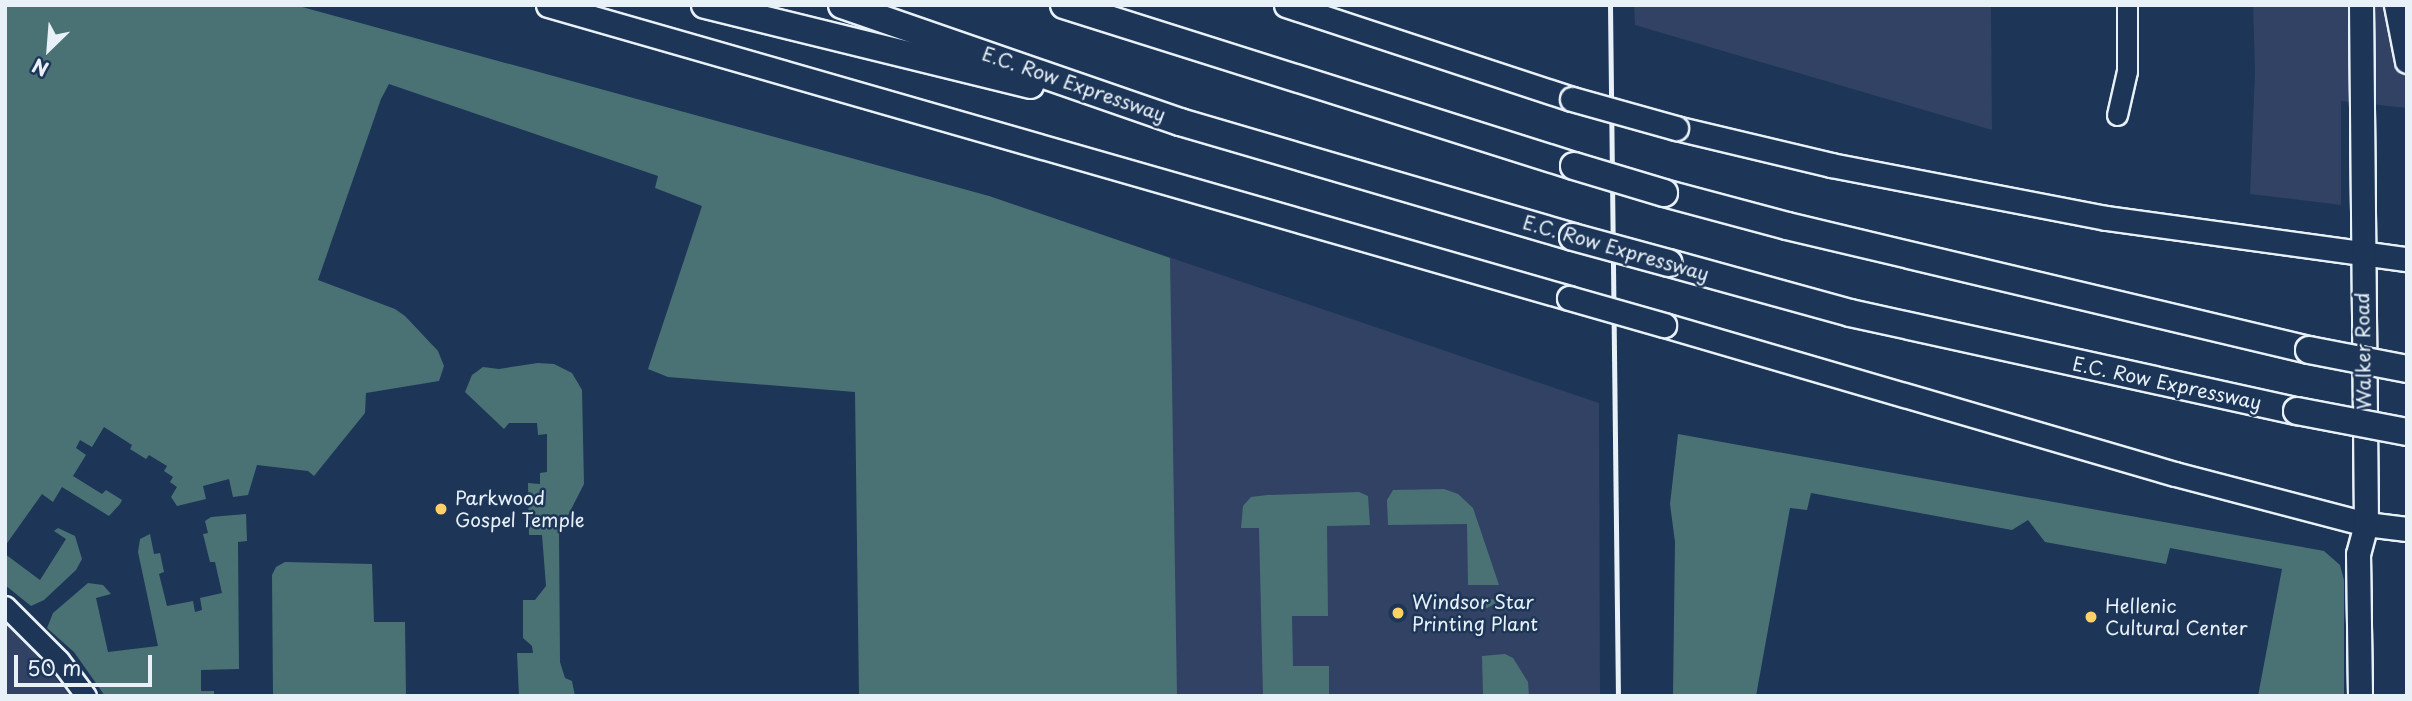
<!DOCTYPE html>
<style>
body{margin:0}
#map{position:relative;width:2412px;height:701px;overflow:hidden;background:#1d3557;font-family:"Playpen Sans",sans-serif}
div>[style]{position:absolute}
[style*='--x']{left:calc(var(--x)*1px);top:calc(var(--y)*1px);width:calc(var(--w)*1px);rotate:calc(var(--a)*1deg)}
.built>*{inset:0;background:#314264}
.green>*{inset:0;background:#4a7275}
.roads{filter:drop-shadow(2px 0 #e8f1f8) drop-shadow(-2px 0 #e8f1f8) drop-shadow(0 2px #e8f1f8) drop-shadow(0 -2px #e8f1f8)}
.minor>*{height:19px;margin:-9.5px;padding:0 9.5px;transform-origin:9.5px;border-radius:9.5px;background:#1d3557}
.major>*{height:23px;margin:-11.5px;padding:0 11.5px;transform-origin:11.5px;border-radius:11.5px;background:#1d3557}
.highway>*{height:26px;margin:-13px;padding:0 13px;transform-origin:13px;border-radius:13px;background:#1d3557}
.rail>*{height:5px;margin:-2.5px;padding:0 2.5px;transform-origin:2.5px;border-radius:2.5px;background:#e8f1f8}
.bridges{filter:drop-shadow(2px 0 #e8f1f8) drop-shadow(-2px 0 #e8f1f8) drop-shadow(0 2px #e8f1f8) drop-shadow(0 -2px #e8f1f8)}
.major-bridge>*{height:23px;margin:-11.5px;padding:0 11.5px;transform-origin:11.5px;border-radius:11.5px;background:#1d3557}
.highway-bridge>*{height:26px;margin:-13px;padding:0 13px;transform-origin:13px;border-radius:13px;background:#1d3557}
.dots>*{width:19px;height:19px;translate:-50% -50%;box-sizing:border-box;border:4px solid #1d3557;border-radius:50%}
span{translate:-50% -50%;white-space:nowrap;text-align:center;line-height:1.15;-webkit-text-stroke:5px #1d3557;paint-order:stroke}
.street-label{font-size:19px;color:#e8f1f8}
.poi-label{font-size:19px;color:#e8f1f8}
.left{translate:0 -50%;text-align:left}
.frame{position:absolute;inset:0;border:7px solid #e8f1f8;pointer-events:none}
.north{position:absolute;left:14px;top:14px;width:70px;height:70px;-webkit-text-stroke:5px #1d3557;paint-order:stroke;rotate:205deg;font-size:19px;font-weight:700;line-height:28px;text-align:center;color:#e8f1f8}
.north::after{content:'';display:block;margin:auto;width:24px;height:32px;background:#e8f1f8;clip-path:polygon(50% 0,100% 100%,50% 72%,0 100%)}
.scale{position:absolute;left:14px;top:655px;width:138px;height:32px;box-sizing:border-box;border:4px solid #e8f1f8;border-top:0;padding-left:9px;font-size:21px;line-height:24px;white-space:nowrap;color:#e8f1f8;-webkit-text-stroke:5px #1d3557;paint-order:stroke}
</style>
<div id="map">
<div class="built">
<div style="clip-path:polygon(1634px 5px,1991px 5px,1992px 130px,1635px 25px)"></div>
<div style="clip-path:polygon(2253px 5px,2407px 5px,2407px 108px,2341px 101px,2341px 205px,2250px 194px,2255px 71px)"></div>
<div style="clip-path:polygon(989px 196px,1599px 403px,1600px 696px,984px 696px)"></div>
<div style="clip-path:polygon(5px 623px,18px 634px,71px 696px,5px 696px)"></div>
</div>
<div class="green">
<div style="clip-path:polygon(5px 5px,295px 5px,989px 196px,1170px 258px,1177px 696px,859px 696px,855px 392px,668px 377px,648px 369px,702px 206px,655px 188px,658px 176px,389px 84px,381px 99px,318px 280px,395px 309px,405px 316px,438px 351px,444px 366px,439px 381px,366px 393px,365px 413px,314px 476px,308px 471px,257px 465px,248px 495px,233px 497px,229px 479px,203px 486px,206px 499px,177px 506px,171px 497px,177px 487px,170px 482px,173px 477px,164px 471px,167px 466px,149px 455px,146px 459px,130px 449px,132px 445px,104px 427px,92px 447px,80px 440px,76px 448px,86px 455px,73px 476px,102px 494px,106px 490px,122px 500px,120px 504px,109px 516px,62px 487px,53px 502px,42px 494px,5px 546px)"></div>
<div style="clip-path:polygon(538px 363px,554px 364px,572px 373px,582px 390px,584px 484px,559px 533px,560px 662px,565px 678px,572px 681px,575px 696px,519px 696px,517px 653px,533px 653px,532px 646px,523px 638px,523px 600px,535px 600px,546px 586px,542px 535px,529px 535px,528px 483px,540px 484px,540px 473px,547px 472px,547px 434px,538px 435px,537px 423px,509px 423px,504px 429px,465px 392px,472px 375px,483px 367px,499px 369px)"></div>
<div style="clip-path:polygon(1678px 434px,2324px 551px,2340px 565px,2344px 580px,2344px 696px,2258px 696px,2282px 569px,2170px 548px,2166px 564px,2045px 542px,2028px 520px,2012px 530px,1811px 493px,1807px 510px,1790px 508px,1756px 696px,1673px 696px,1675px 542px,1670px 504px)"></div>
<div style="clip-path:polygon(1444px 489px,1458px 494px,1473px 508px,1499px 585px,1468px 585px,1467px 524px,1388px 525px,1387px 500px,1393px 490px)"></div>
<div style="clip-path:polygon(1359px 492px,1368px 496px,1370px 525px,1327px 526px,1328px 616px,1292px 616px,1293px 666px,1329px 666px,1329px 696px,1263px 696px,1259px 528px,1241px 528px,1243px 506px,1251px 497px,1267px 495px)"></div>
<div style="clip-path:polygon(246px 514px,247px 541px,238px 542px,239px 669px,201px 670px,201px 691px,214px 691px,214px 696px,105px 696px,74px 652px,47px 628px,53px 613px,88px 583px,103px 585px,111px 594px,96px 598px,108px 652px,158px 646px,138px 552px,140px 539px,150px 534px,154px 554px,160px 553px,164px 572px,159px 574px,167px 606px,193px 601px,195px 612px,202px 610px,200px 598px,222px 593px,215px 562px,210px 562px,203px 534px,208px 533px,205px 521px,211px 517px)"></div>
<div style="clip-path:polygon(58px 528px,75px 536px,82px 559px,76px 570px,44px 600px,31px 606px,5px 585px,5px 554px,40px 580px,66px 539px,54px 531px)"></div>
<div style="clip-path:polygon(285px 562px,372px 564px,374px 622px,405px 622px,406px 696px,273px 696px,272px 575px,276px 567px)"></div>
<div style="clip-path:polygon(1468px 598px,1502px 600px,1485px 609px,1468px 610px)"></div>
<div style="clip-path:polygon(1505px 654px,1513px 658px,1528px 682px,1529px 696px,1467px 696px,1483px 695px,1482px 656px)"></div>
</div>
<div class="roads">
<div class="minor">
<div style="--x:2117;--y:115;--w:45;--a:-77.2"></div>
<div style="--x:2127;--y:71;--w:66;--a:-90"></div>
<div style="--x:5;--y:606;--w:76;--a:45"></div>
<div style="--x:59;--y:660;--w:45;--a:53.1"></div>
</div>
<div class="major">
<div style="--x:548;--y:5;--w:1062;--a:16.01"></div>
<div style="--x:1286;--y:5;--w:301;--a:18.2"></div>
<div style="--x:2396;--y:5;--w:57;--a:78.9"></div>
<div style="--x:1676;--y:128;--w:159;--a:13.4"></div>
<div style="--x:1831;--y:165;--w:280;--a:10.9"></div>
<div style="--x:2106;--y:218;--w:304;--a:7.8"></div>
<div style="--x:1664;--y:325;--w:532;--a:16.26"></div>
<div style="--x:2175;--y:474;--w:197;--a:14.7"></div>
<div style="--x:2366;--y:524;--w:41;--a:7"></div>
<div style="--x:2360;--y:696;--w:142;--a:-90.8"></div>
<div style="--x:2358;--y:554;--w:31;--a:-75"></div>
<div style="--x:2366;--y:524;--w:519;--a:-90.55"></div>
</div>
<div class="highway">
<div style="--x:705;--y:5;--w:335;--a:13.8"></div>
<div style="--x:842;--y:5;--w:358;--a:19.1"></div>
<div style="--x:1180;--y:122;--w:409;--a:16.3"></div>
<div style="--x:1064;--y:5;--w:535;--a:17.52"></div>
<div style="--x:1664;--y:193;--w:127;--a:15"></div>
<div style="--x:1787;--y:226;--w:537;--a:13.36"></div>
<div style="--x:1669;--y:263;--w:188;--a:15.4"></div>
<div style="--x:1850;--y:313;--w:458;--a:12.4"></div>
</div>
</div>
<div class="rail">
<div style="--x:1610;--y:5;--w:691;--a:89.34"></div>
</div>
<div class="bridges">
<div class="major-bridge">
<div style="--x:1572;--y:99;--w:108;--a:15.6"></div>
<div style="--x:1569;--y:298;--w:99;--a:15.9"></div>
</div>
<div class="highway-bridge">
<div style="--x:1574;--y:166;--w:94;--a:16.7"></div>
<div style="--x:1573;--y:237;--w:99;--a:15.2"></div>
<div style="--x:2309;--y:350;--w:100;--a:11"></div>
<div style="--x:2297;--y:411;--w:112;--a:10.8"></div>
</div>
</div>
<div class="dots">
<div style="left:441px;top:509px;background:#ffd166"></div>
<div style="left:1398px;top:613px;background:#ffd166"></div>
<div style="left:2091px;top:617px;background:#ffd166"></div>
</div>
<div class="street-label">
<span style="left:1074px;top:84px;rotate:19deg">E.C. Row Expressway</span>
<span style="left:1616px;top:248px;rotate:16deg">E.C. Row Expressway</span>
<span style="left:2363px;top:351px;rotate:-91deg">Walker Road</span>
<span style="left:2167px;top:383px;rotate:12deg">E.C. Row Expressway</span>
</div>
<div class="poi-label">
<span class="left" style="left:455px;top:509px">Parkwood<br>Gospel Temple</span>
<span class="left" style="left:1412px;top:613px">Windsor Star<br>Printing Plant</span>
<span class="left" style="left:2105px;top:617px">Hellenic<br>Cultural Center</span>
</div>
<div class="frame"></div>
<div class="north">N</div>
<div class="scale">50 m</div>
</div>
